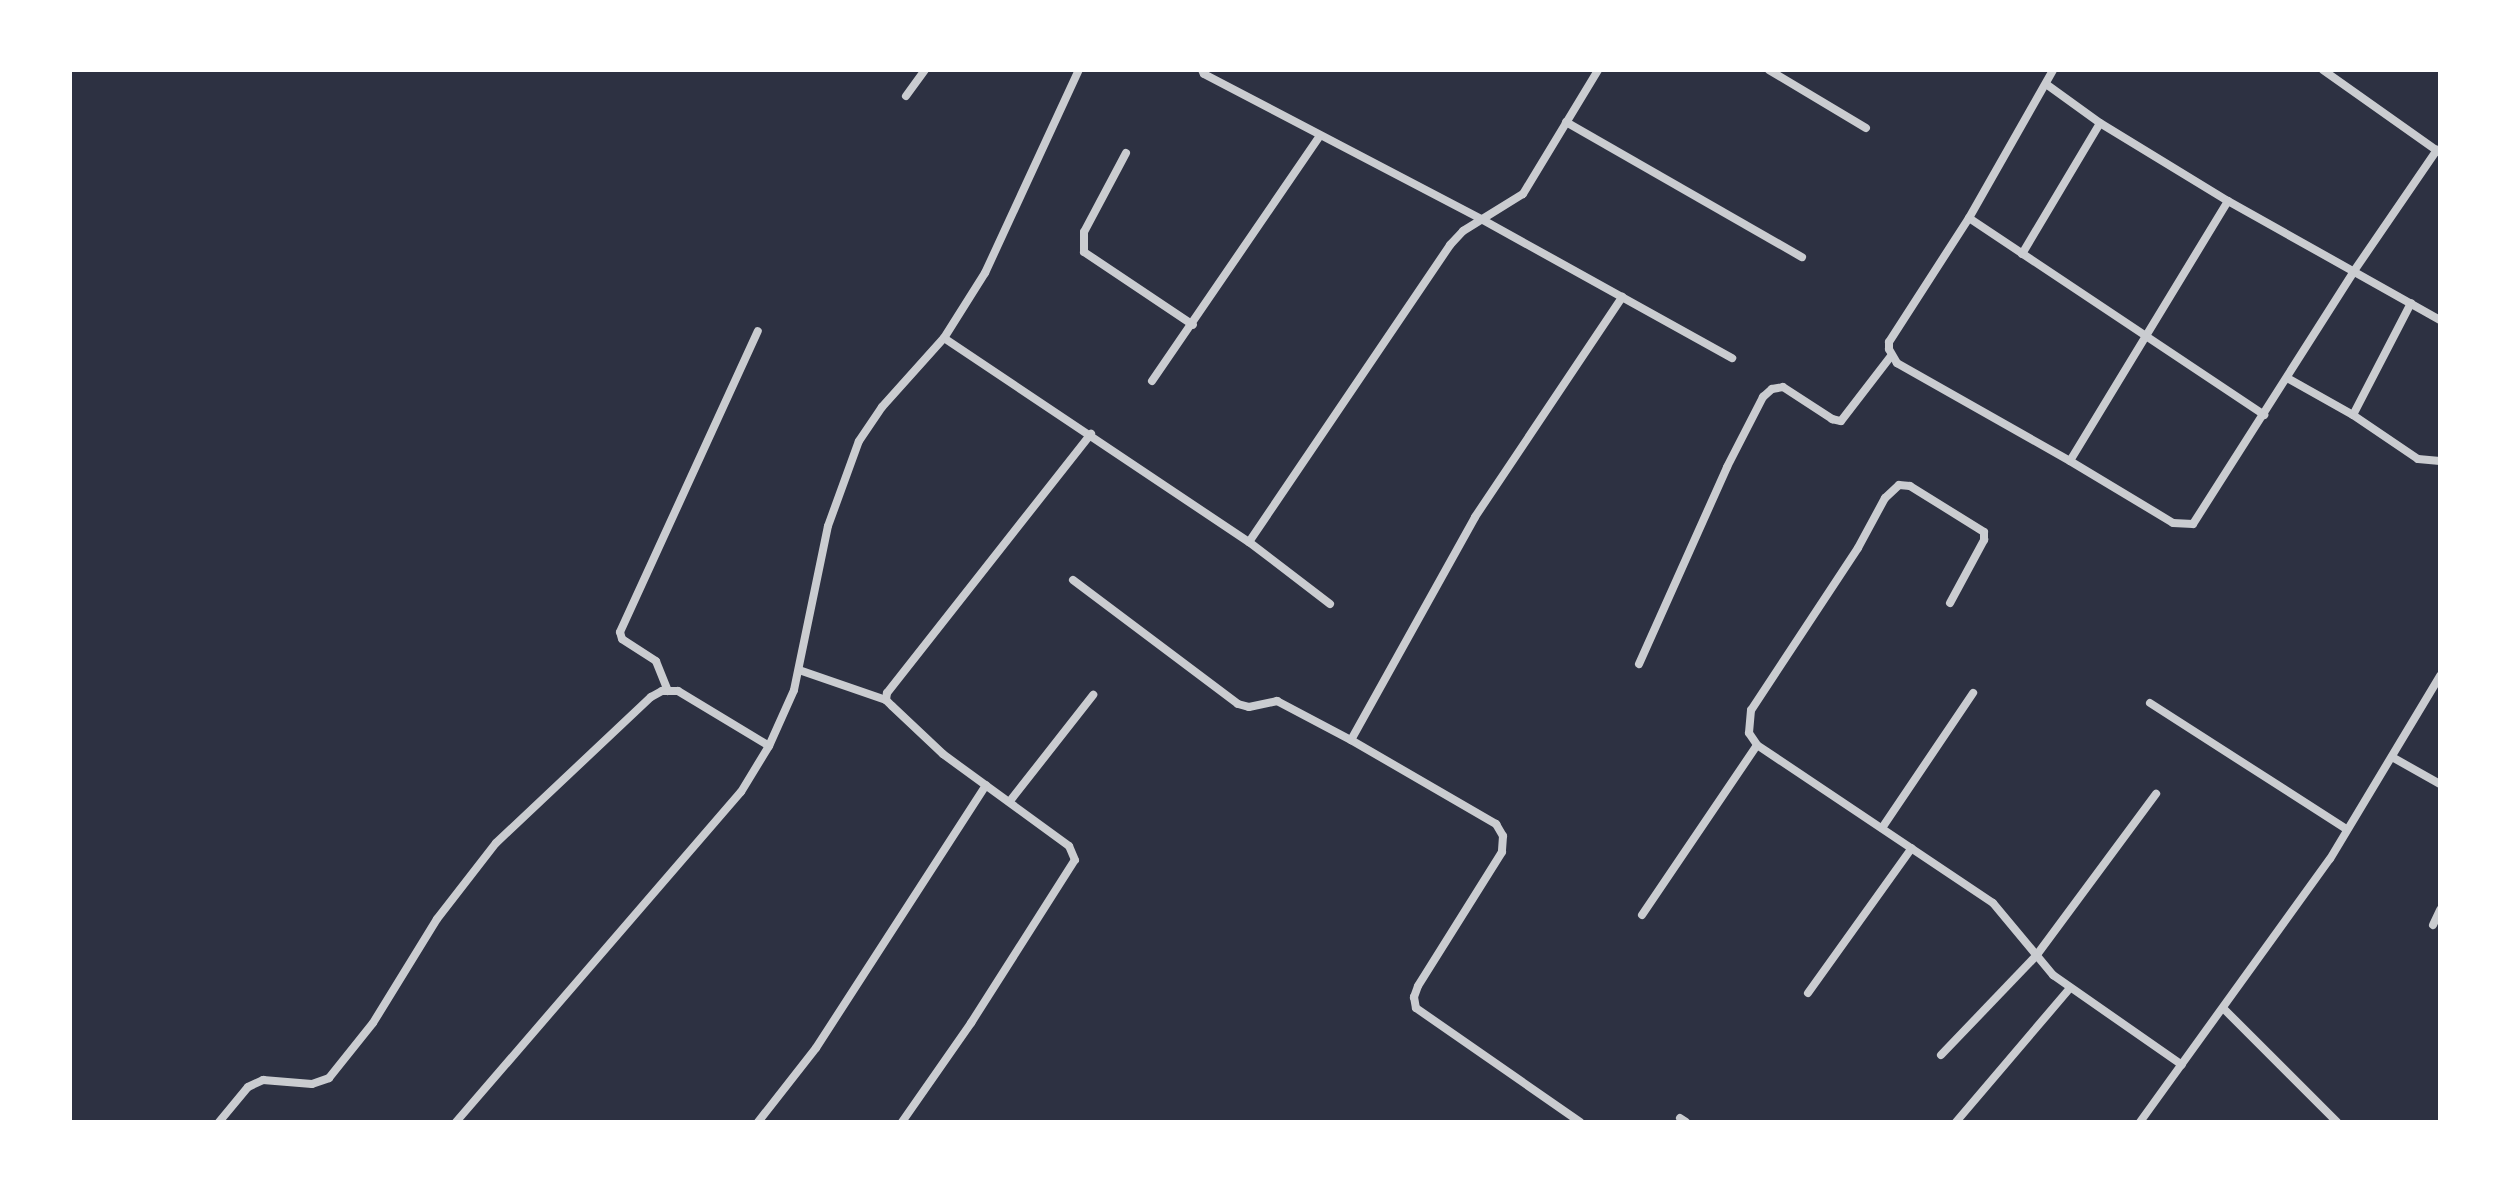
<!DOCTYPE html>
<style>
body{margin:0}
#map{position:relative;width:2510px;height:1192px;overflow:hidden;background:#2d3142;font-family:"Archivo Narrow",sans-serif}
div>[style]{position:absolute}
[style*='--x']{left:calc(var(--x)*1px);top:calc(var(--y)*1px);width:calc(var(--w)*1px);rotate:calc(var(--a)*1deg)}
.minor>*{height:8px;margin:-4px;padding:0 4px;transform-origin:4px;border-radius:4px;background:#caccd0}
span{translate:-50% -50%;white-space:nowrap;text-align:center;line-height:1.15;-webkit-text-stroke:6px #fff;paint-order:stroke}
.frame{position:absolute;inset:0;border:72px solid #fff;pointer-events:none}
</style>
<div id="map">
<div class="minor">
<div style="--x:1202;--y:70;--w:4;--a:63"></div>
<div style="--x:1204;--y:74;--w:315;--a:27.6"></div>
<div style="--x:1483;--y:220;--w:285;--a:29"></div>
<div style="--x:1769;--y:70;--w:113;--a:30.9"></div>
<div style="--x:2323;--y:70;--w:142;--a:35.3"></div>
<div style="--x:2046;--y:84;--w:67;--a:35.8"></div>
<div style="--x:2100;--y:123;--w:150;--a:31.4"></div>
<div style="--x:2228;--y:201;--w:304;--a:121.3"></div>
<div style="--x:2070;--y:461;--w:199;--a:-150.5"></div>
<div style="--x:1897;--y:363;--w:16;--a:-120"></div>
<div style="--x:1889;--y:349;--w:7;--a:-90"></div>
<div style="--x:1889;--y:342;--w:148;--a:-57.2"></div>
<div style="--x:1969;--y:218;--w:170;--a:-60.4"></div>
<div style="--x:906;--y:96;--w:32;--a:-54"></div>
<div style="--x:1566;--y:122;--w:272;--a:29.8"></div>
<div style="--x:1126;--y:153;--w:89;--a:118"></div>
<div style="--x:1084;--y:232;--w:20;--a:90"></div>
<div style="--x:1084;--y:252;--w:131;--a:33.8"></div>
<div style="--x:2228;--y:201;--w:243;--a:29.3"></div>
<div style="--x:1969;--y:218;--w:355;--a:33.7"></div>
<div style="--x:2022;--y:254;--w:152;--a:-59.2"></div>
<div style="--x:944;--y:338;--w:367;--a:33.8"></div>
<div style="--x:1249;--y:542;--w:102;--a:37.4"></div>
<div style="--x:2289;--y:379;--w:73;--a:29.4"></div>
<div style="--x:2353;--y:415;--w:78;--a:34.1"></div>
<div style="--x:2418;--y:459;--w:22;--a:5"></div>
<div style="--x:1152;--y:381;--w:296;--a:-55.6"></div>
<div style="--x:2353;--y:415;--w:126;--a:-62.6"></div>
<div style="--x:2070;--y:461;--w:120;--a:31"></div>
<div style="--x:2173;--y:523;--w:20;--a:3"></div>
<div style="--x:2193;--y:524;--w:300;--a:-57.5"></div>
<div style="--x:2354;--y:271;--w:147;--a:-55.6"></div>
<div style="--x:1249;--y:542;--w:359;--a:-55.9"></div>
<div style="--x:1450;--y:245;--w:19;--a:-47"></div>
<div style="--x:1463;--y:231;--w:70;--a:-31.7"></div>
<div style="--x:1523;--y:194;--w:145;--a:-58.8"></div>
<div style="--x:1073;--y:580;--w:206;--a:36.9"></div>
<div style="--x:1238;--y:704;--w:11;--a:15"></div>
<div style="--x:1249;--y:707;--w:29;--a:-12"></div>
<div style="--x:1277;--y:701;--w:84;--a:27.8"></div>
<div style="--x:1351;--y:740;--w:255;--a:-60.9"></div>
<div style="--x:1475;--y:517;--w:265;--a:-56.2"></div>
<div style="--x:1950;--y:603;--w:72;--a:-61.6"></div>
<div style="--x:1984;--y:540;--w:8;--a:-90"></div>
<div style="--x:1984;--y:532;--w:87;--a:-148.1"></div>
<div style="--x:1910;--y:486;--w:11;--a:-175"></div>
<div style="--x:1899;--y:485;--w:19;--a:137"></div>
<div style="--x:1885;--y:498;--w:57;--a:118.4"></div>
<div style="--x:1858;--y:548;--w:194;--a:123.4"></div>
<div style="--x:1751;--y:710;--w:23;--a:95"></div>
<div style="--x:1749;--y:733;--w:14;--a:56"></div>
<div style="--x:1757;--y:745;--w:284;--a:33.8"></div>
<div style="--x:1993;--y:903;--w:94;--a:50.2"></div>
<div style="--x:2053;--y:975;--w:157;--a:34.9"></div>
<div style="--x:1639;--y:664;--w:216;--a:-65.9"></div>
<div style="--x:1727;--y:467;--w:79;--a:-62.8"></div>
<div style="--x:1763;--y:397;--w:12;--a:-42"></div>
<div style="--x:1772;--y:389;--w:11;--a:-10"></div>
<div style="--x:1783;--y:387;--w:59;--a:33.1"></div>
<div style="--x:1832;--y:419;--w:9;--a:13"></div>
<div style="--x:1841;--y:421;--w:82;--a:-52.4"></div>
<div style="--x:799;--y:670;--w:92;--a:19"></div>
<div style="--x:668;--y:691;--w:32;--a:-112"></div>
<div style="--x:656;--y:661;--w:40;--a:-147.1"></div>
<div style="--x:622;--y:639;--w:7;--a:-106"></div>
<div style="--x:620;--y:632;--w:331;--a:-65.4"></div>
<div style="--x:2150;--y:703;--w:233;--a:32.7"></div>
<div style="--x:1351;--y:740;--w:168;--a:30.1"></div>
<div style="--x:1496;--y:824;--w:14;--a:60"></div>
<div style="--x:1503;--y:836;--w:16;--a:94"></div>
<div style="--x:1502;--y:852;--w:158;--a:122.1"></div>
<div style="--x:1418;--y:986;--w:12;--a:110"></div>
<div style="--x:1414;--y:997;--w:11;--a:80"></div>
<div style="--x:1416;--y:1008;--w:200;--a:34.8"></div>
<div style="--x:2392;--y:757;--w:55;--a:29.4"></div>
<div style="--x:1010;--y:801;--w:135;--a:-51.9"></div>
<div style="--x:1882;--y:828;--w:163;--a:-56"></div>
<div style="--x:1642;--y:915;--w:205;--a:-55.9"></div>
<div style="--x:2433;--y:925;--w:17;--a:-65"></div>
<div style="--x:1808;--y:993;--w:178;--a:-54.4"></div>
<div style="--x:2224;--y:1009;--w:160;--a:45"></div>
<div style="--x:1941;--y:1055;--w:137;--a:-46.2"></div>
<div style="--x:2036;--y:956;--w:202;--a:-53.5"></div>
<div style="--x:1680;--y:1118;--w:7;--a:34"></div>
<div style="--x:219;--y:1122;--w:45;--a:-50.4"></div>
<div style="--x:248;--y:1087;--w:17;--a:-25"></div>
<div style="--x:263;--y:1080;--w:49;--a:4.7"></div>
<div style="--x:312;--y:1084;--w:18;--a:-19"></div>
<div style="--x:329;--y:1078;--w:70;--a:-51.3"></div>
<div style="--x:373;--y:1023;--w:122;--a:-58.4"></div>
<div style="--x:437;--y:919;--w:96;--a:-52.2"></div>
<div style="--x:496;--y:843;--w:213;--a:-43.3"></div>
<div style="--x:651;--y:697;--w:13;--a:-29"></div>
<div style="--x:662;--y:691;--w:16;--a:0"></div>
<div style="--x:678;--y:691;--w:106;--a:31.1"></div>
<div style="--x:456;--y:1122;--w:436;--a:-49.2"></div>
<div style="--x:741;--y:792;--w:54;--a:-58.7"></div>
<div style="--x:769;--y:746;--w:61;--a:-65.9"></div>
<div style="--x:794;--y:690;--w:167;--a:-78.3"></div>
<div style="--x:828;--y:526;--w:90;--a:-70"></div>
<div style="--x:859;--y:441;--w:41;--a:-55.9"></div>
<div style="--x:882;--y:407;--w:93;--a:-48.1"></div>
<div style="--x:944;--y:338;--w:77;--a:-57.8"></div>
<div style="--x:985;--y:273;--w:224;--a:-65.2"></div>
<div style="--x:758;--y:1122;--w:94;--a:-51.9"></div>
<div style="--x:816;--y:1048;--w:313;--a:-57.1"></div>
<div style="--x:902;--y:1122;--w:121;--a:-55.1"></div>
<div style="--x:971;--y:1023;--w:193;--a:-57.5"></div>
<div style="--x:1075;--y:860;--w:15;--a:-113"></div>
<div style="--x:1069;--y:846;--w:156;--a:-143.9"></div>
<div style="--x:943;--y:754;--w:70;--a:-136.7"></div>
<div style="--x:892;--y:706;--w:8;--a:-135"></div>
<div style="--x:886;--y:700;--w:7;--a:-82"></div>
<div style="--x:887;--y:693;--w:330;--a:-51.8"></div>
<div style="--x:1956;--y:1122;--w:176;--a:-49.6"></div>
<div style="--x:2140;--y:1122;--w:324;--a:-54.2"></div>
<div style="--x:2330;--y:859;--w:214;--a:-59"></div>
</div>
<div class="frame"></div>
</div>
